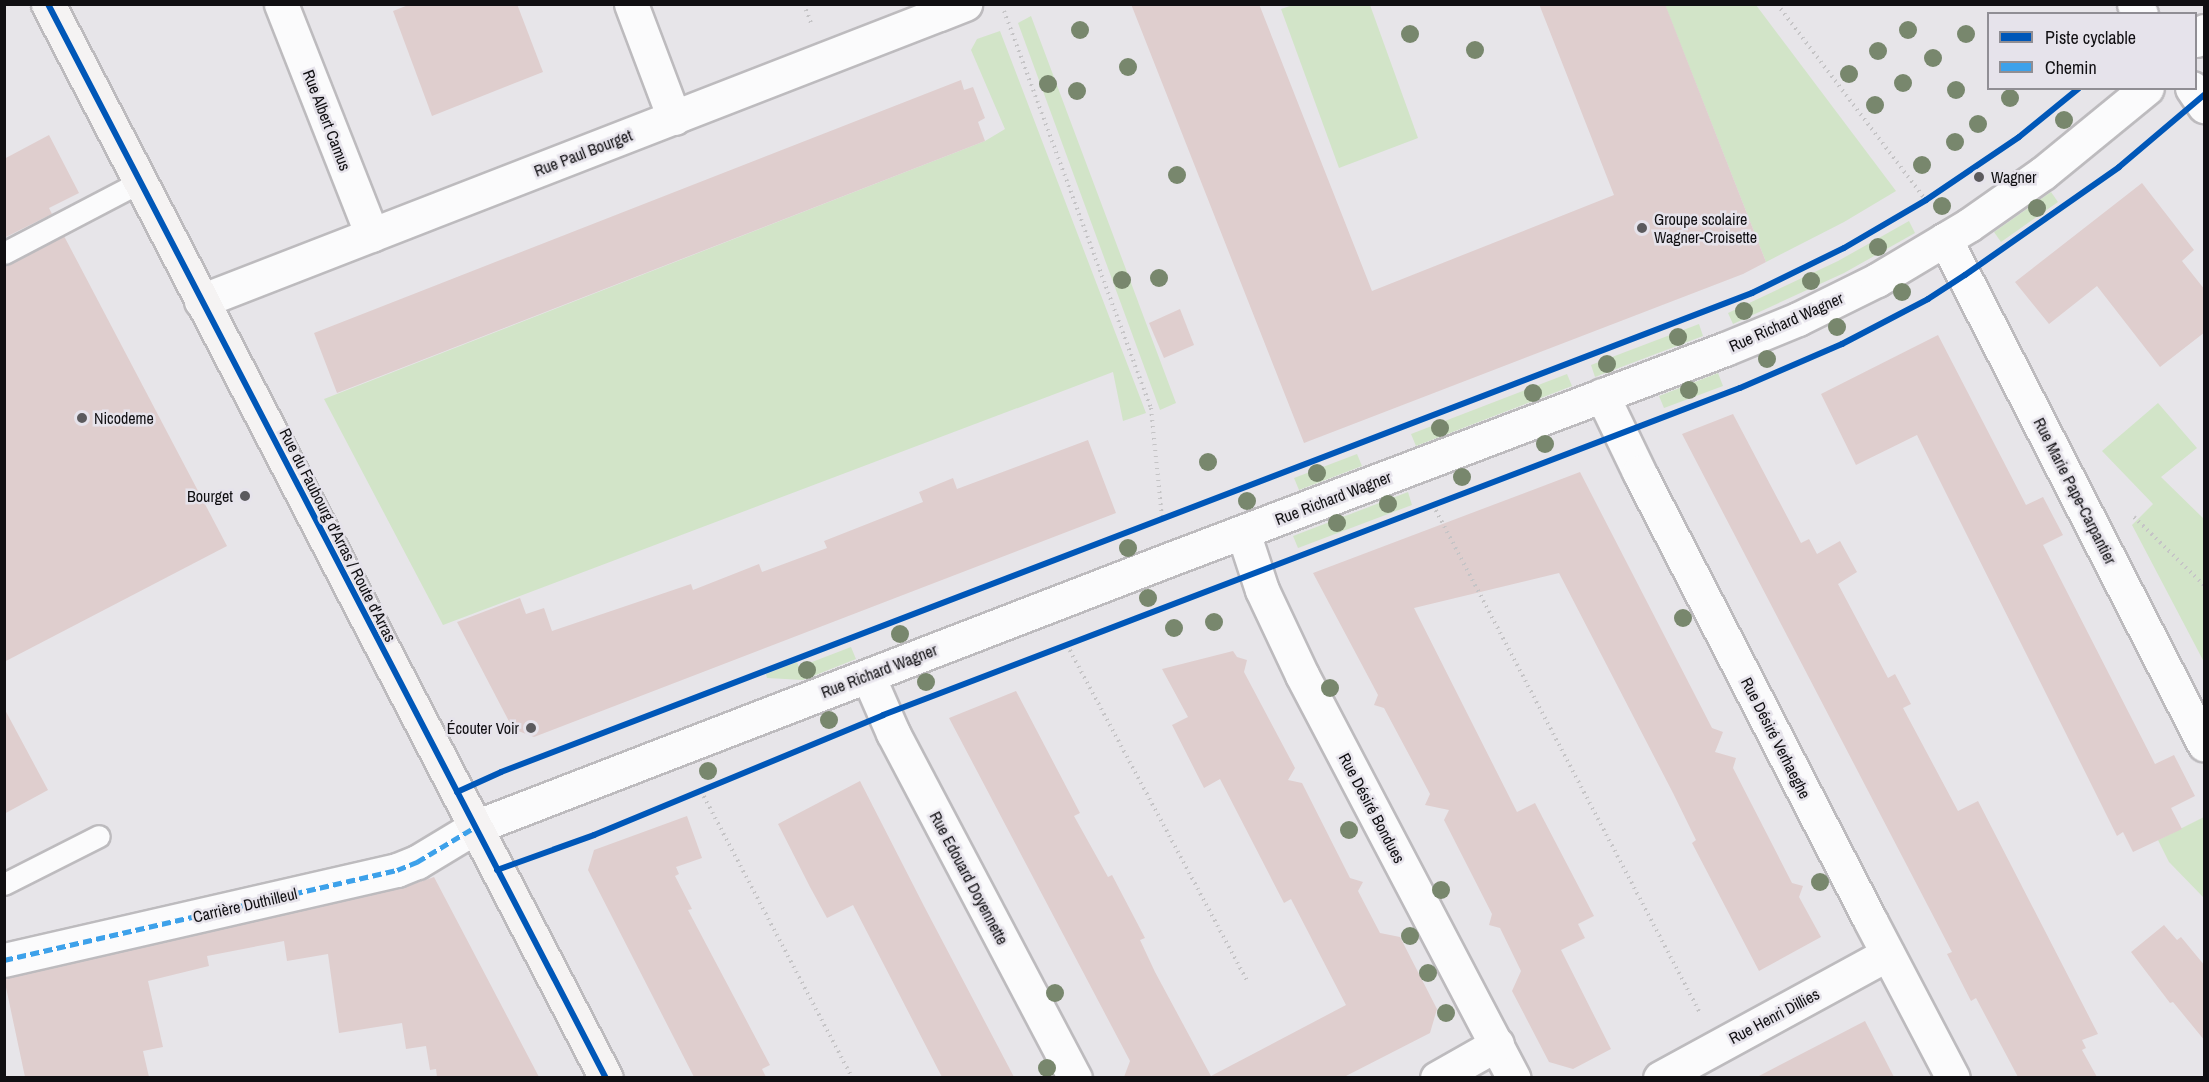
<!DOCTYPE html>
<meta charset="utf-8">
<style>
body{margin:0}
#map{position:relative;width:2209px;height:1082px;overflow:hidden;background:#e7e5e9;font-family:"Archivo Narrow",sans-serif}
div>[style]{position:absolute}
[style*='--x']{left:calc(var(--x)*1px);top:calc(var(--y)*1px);width:calc(var(--w)*1px);rotate:calc(var(--a)*1deg)}
.green>*{inset:0;background:#d2e4c8}
.building>*{inset:0;background:#dfcece}
.path>*{height:4px;margin-top:-2px;transform-origin:0;background:repeating-linear-gradient(90deg,#c5c4c6 0 1.5px,transparent 0 6px)}
.roads{filter:drop-shadow(2px 0 #bdbbbe) drop-shadow(-2px 0 #bdbbbe) drop-shadow(0 2px #bdbbbe) drop-shadow(0 -2px #bdbbbe)}
.lane>*{height:21px;margin:-10.5px;padding:0 10.5px;transform-origin:10.5px;border-radius:10.5px;background:#fbfbfc}
.street>*{height:33px;margin:-16.5px;padding:0 16.5px;transform-origin:16.5px;border-radius:16.5px;background:#fbfbfc}
.secondary>*{height:33px;margin:-16.5px;padding:0 16.5px;transform-origin:16.5px;border-radius:16.5px;background:#fbfbfc}
.primary>*{height:33px;margin:-16.5px;padding:0 16.5px;transform-origin:16.5px;border-radius:16.5px;background:#f5f3f3}
.quiet>*{height:4.5px;margin-top:-2.25px;transform-origin:0;background:repeating-linear-gradient(90deg,#3da1ea 0 9px,transparent 0 13.5px)}
.cycleway>*{height:6px;margin:-3px;padding:0 3px;transform-origin:3px;border-radius:3px;background:#0057b8}
.trees>*{width:18px;height:18px;margin:-9px;border-radius:50%;background:#78876d}
.dots>*{width:16px;height:16px;translate:-50% -50%;box-sizing:border-box;border:3px solid #e6e3eb;border-radius:50%}
span{translate:-50% -50%;white-space:nowrap;text-align:center;line-height:1.15;-webkit-text-stroke:5px #e6e3eb;paint-order:stroke}
.street-label{font-size:16px;color:#100f12}
.poi-label{font-size:16px;color:#100f12}
.left{translate:0 -50%;text-align:left}
.right{translate:-100% -50%;text-align:right}
.frame{position:absolute;inset:0;border:6px solid #100f12;pointer-events:none}
.legend{position:absolute;left:1987px;top:12px;width:210px;height:78px;box-sizing:border-box;background:#e6e3eb;border:2px solid #908e94;margin:0;padding:8px 10px;list-style:none;font-size:18px;color:#100f12}
.legend li{display:flex;align-items:center;gap:12px;height:30px}
.legend b{width:30px;border:2px solid #908e94}
</style>
<div id="map">
<div class="green">
<div style="clip-path:polygon(1293px 5px,1370px 5px,1418px 138px,1339px 168px,1281px 9px)"></div>
<div style="clip-path:polygon(1665px 5px,1756px 5px,1896px 191px,1844px 222px,1766px 262px)"></div>
<div style="clip-path:polygon(1031px 16px,1176px 403px,1160px 410px,1018px 23px)"></div>
<div style="clip-path:polygon(1000px 31px,1146px 413px,1123px 421px,1113px 372px,443px 625px,324px 399px,985px 141px,1005px 129px,971px 50px,977px 39px)"></div>
<div style="clip-path:polygon(2051px 192px,2058px 202px,2001px 242px,1994px 232px)"></div>
<div style="clip-path:polygon(1909px 221px,1915px 233px,1844px 273px,1733px 324px,1728px 313px,1838px 261px)"></div>
<div style="clip-path:polygon(1699px 324px,1703px 336px,1595px 377px,1591px 365px)"></div>
<div style="clip-path:polygon(1718px 373px,1723px 386px,1664px 408px,1659px 396px)"></div>
<div style="clip-path:polygon(1567px 374px,1572px 386px,1416px 446px,1411px 434px)"></div>
<div style="clip-path:polygon(2158px 403px,2197px 448px,2161px 477px,2204px 519px,2204px 662px,2132px 525px,2153px 504px,2102px 451px)"></div>
<div style="clip-path:polygon(1357px 454px,1362px 466px,1299px 490px,1294px 478px)"></div>
<div style="clip-path:polygon(1408px 492px,1412px 505px,1298px 548px,1293px 536px)"></div>
<div style="clip-path:polygon(851px 647px,856px 659px,803px 680px,767px 678px,766px 674px,797px 662px,799px 667px)"></div>
<div style="clip-path:polygon(2204px 817px,2204px 898px,2169px 862px,2158px 840px)"></div>
</div>
<div class="building">
<div style="clip-path:polygon(411px 4px,517px 4px,543px 72px,432px 116px,393px 11px)"></div>
<div style="clip-path:polygon(1131px 4px,1259px 4px,1372px 291px,1614px 195px,1539px 4px,1665px 4px,1766px 262px,1743px 274px,1304px 443px)"></div>
<div style="clip-path:polygon(961px 80px,964px 90px,973px 87px,985px 118px,978px 122px,985px 141px,337px 393px,314px 333px)"></div>
<div style="clip-path:polygon(49px 135px,79px 193px,49px 208px,52px 214px,4px 238px,4px 159px)"></div>
<div style="clip-path:polygon(2142px 183px,2194px 250px,2182px 261px,2205px 290px,2205px 332px,2160px 367px,2097px 286px,2049px 324px,2015px 282px)"></div>
<div style="clip-path:polygon(64px 236px,227px 546px,4px 662px,4px 266px)"></div>
<div style="clip-path:polygon(1180px 309px,1194px 345px,1164px 358px,1149px 323px)"></div>
<div style="clip-path:polygon(1938px 335px,2026px 505px,2043px 497px,2063px 535px,2043px 545px,2155px 764px,2174px 755px,2195px 796px,2171px 808px,2182px 829px,2133px 852px,2123px 832px,2117px 836px,1917px 435px,1856px 465px,1821px 394px)"></div>
<div style="clip-path:polygon(1733px 414px,1801px 543px,1809px 539px,1817px 554px,1840px 541px,1857px 572px,1838px 584px,1888px 678px,1895px 674px,1911px 704px,1903px 708px,1958px 811px,1978px 801px,2098px 1034px,2082px 1040px,2086px 1048px,2082px 1050px,2097px 1077px,2018px 1077px,1976px 998px,1971px 1001px,1947px 954px,1952px 952px,1682px 434px)"></div>
<div style="clip-path:polygon(1088px 440px,1116px 513px,534px 737px,513px 729px,457px 622px,520px 598px,526px 614px,544px 608px,552px 631px,691px 584px,693px 590px,759px 564px,762px 572px,827px 548px,824px 541px,923px 502px,919px 492px,953px 478px,957px 489px)"></div>
<div style="clip-path:polygon(1580px 472px,1712px 728px,1723px 732px,1715px 752px,1736px 758px,1733px 768px,1792px 883px,1803px 886px,1799px 897px,1821px 937px,1759px 971px,1692px 843px,1696px 840px,1673px 793px,1559px 573px,1414px 608px,1517px 812px,1535px 803px,1594px 916px,1578px 924px,1585px 938px,1561px 950px,1611px 1049px,1573px 1069px,1549px 1062px,1512px 991px,1521px 971px,1500px 928px,1489px 925px,1492px 914px,1444px 820px,1449px 810px,1425px 805px,1430px 794px,1384px 708px,1374px 705px,1378px 695px,1313px 573px)"></div>
<div style="clip-path:polygon(1233px 651px,1237px 657px,1247px 660px,1244px 672px,1295px 768px,1288px 780px,1302px 783px,1350px 878px,1363px 882px,1358px 891px,1380px 933px,1400px 937px,1437px 1009px,1430px 1033px,1344px 1077px,1124px 1077px,1130px 1061px,949px 718px,1016px 691px,1080px 813px,1074px 816px,1108px 877px,1112px 875px,1145px 938px,1140px 940px,1155px 972px,1211px 1076px,1346px 1005px,1291px 899px,1284px 903px,1220px 779px,1204px 788px,1172px 725px,1188px 717px,1162px 669px)"></div>
<div style="clip-path:polygon(4px 708px,48px 790px,4px 814px)"></div>
<div style="clip-path:polygon(860px 781px,925px 908px,1014px 1077px,942px 1077px,853px 905px,827px 918px,810px 887px,778px 824px)"></div>
<div style="clip-path:polygon(687px 816px,702px 858px,676px 867px,679px 874px,675px 876px,692px 909px,688px 910px,770px 1065px,762px 1069px,766px 1077px,694px 1077px,588px 870px,594px 850px)"></div>
<div style="clip-path:polygon(434px 877px,539px 1077px,437px 1077px,436px 1069px,430px 1070px,426px 1046px,406px 1049px,402px 1023px,339px 1033px,328px 954px,287px 961px,284px 941px,207px 956px,209px 966px,148px 981px,163px 1047px,143px 1051px,149px 1077px,25px 1077px,4px 978px,401px 888px)"></div>
<div style="clip-path:polygon(2164px 925px,2177px 940px,2181px 937px,2205px 966px,2205px 1041px,2173px 1002px,2170px 1003px,2131px 952px)"></div>
<div style="clip-path:polygon(1865px 1021px,1894px 1077px,1757px 1077px)"></div>
</div>
<div class="path">
<div style="--x:804;--y:4;--w:20;--a:70"></div>
<div style="--x:1777;--y:4;--w:246;--a:52.8"></div>
<div style="--x:1004;--y:11;--w:423;--a:69.7"></div>
<div style="--x:1151;--y:408;--w:112;--a:84.3"></div>
<div style="--x:1433;--y:505;--w:574;--a:62.27"></div>
<div style="--x:2134;--y:517;--w:98;--a:44.2"></div>
<div style="--x:1067;--y:645;--w:383;--a:61.8"></div>
<div style="--x:701;--y:791;--w:324;--a:62.2"></div>
</div>
<div class="roads">
<div class="lane">
<div style="--x:4;--y:253;--w:153;--a:-27.6"></div>
<div style="--x:4;--y:884;--w:106;--a:-26.8"></div>
</div>
<div class="street">
<div style="--x:281;--y:4;--w:248;--a:68.5"></div>
<div style="--x:631;--y:4;--w:122;--a:69.3"></div>
<div style="--x:2134;--y:4;--w:12;--a:55"></div>
<div style="--x:2192;--y:88;--w:22;--a:56"></div>
<div style="--x:1945;--y:239;--w:568;--a:62.85"></div>
<div style="--x:201;--y:301;--w:820;--a:-21.24"></div>
<div style="--x:1602;--y:395;--w:85;--a:64.3"></div>
<div style="--x:1639;--y:472;--w:504;--a:62.72"></div>
<div style="--x:1870;--y:920;--w:178;--a:62.3"></div>
<div style="--x:1243;--y:532;--w:61;--a:71.9"></div>
<div style="--x:1262;--y:590;--w:94;--a:64.8"></div>
<div style="--x:1302;--y:675;--w:455;--a:62.3"></div>
<div style="--x:868;--y:676;--w:62;--a:66.3"></div>
<div style="--x:893;--y:733;--w:390;--a:62.2"></div>
<div style="--x:4;--y:960;--w:403;--a:-12.9"></div>
<div style="--x:397;--y:870;--w:22;--a:-22"></div>
<div style="--x:417;--y:862;--w:68;--a:-31.1"></div>
<div style="--x:1437;--y:1078;--w:69;--a:-29.5"></div>
<div style="--x:1660;--y:1078;--w:259;--a:-28.6"></div>
</div>
<div class="secondary">
<div style="--x:2196;--y:40;--w:12;--a:-48"></div>
<div style="--x:475;--y:827;--w:748;--a:-21.08"></div>
<div style="--x:1173;--y:558;--w:590;--a:-20.74"></div>
<div style="--x:1725;--y:349;--w:79;--a:-22.3"></div>
<div style="--x:1798;--y:319;--w:88;--a:-26.3"></div>
<div style="--x:1877;--y:280;--w:107;--a:-30.9"></div>
<div style="--x:1969;--y:225;--w:90;--a:-35.1"></div>
<div style="--x:2043;--y:173;--w:134;--a:-39.3"></div>
</div>
<div class="primary">
<div style="--x:48;--y:4;--w:1210;--a:62.55"></div>
</div>
</div>
<div class="quiet">
<div style="--x:4;--y:960;--w:403;--a:-12.9"></div>
<div style="--x:397;--y:870;--w:22;--a:-22"></div>
<div style="--x:417;--y:862;--w:68;--a:-31.1"></div>
</div>
<div class="cycleway">
<div style="--x:48;--y:4;--w:1210;--a:62.55"></div>
<div style="--x:457;--y:792;--w:48;--a:-24.4"></div>
<div style="--x:501;--y:772;--w:1340;--a:-20.95"></div>
<div style="--x:1752;--y:293;--w:102;--a:-26.1"></div>
<div style="--x:1844;--y:248;--w:95;--a:-30.3"></div>
<div style="--x:1926;--y:200;--w:112;--a:-34.1"></div>
<div style="--x:2019;--y:137;--w:77;--a:-39.2"></div>
<div style="--x:497;--y:870;--w:103;--a:-19.8"></div>
<div style="--x:594;--y:835;--w:313;--a:-22.5"></div>
<div style="--x:883;--y:715;--w:917;--a:-20.89"></div>
<div style="--x:1740;--y:388;--w:111;--a:-23.3"></div>
<div style="--x:1842;--y:344;--w:97;--a:-27.6"></div>
<div style="--x:1928;--y:299;--w:44;--a:-33"></div>
<div style="--x:1965;--y:275;--w:188;--a:-35"></div>
<div style="--x:2119;--y:167;--w:111;--a:-40.3"></div>
</div>
<div class="trees">
<div style="left:1080px;top:30px"></div>
<div style="left:1908px;top:30px"></div>
<div style="left:1410px;top:34px"></div>
<div style="left:1966px;top:34px"></div>
<div style="left:1475px;top:50px"></div>
<div style="left:1878px;top:51px"></div>
<div style="left:1933px;top:58px"></div>
<div style="left:1128px;top:67px"></div>
<div style="left:1849px;top:74px"></div>
<div style="left:1903px;top:83px"></div>
<div style="left:1048px;top:84px"></div>
<div style="left:1956px;top:90px"></div>
<div style="left:1077px;top:91px"></div>
<div style="left:2010px;top:98px"></div>
<div style="left:1875px;top:105px"></div>
<div style="left:2064px;top:120px"></div>
<div style="left:1978px;top:124px"></div>
<div style="left:1955px;top:142px"></div>
<div style="left:1922px;top:165px"></div>
<div style="left:1177px;top:175px"></div>
<div style="left:1942px;top:206px"></div>
<div style="left:2037px;top:208px"></div>
<div style="left:1878px;top:247px"></div>
<div style="left:1159px;top:278px"></div>
<div style="left:1122px;top:280px"></div>
<div style="left:1811px;top:281px"></div>
<div style="left:1902px;top:292px"></div>
<div style="left:1744px;top:311px"></div>
<div style="left:1837px;top:327px"></div>
<div style="left:1678px;top:337px"></div>
<div style="left:1767px;top:359px"></div>
<div style="left:1607px;top:364px"></div>
<div style="left:1689px;top:390px"></div>
<div style="left:1533px;top:393px"></div>
<div style="left:1440px;top:428px"></div>
<div style="left:1545px;top:444px"></div>
<div style="left:1208px;top:462px"></div>
<div style="left:1317px;top:473px"></div>
<div style="left:1462px;top:477px"></div>
<div style="left:1247px;top:501px"></div>
<div style="left:1388px;top:504px"></div>
<div style="left:1337px;top:523px"></div>
<div style="left:1128px;top:548px"></div>
<div style="left:1148px;top:598px"></div>
<div style="left:1683px;top:618px"></div>
<div style="left:1214px;top:622px"></div>
<div style="left:1174px;top:628px"></div>
<div style="left:900px;top:634px"></div>
<div style="left:807px;top:670px"></div>
<div style="left:926px;top:682px"></div>
<div style="left:1330px;top:688px"></div>
<div style="left:829px;top:720px"></div>
<div style="left:708px;top:771px"></div>
<div style="left:1349px;top:830px"></div>
<div style="left:1820px;top:882px"></div>
<div style="left:1441px;top:890px"></div>
<div style="left:1410px;top:936px"></div>
<div style="left:1428px;top:973px"></div>
<div style="left:1055px;top:993px"></div>
<div style="left:1446px;top:1013px"></div>
<div style="left:1047px;top:1068px"></div>
</div>
<div class="dots">
<div style="left:1979px;top:177px;background:#5b5a5d"></div>
<div style="left:1642px;top:228px;background:#5b5a5d"></div>
<div style="left:82px;top:418px;background:#5b5a5d"></div>
<div style="left:245px;top:496px;background:#5b5a5d"></div>
<div style="left:531px;top:728px;background:#5b5a5d"></div>
</div>
<div class="street-label">
<span style="left:327px;top:120px;rotate:69deg">Rue Albert Camus</span>
<span style="left:583px;top:153px;rotate:-21deg">Rue Paul Bourget</span>
<span style="left:1786px;top:322px;rotate:-24deg">Rue Richard Wagner</span>
<span style="left:2075px;top:491px;rotate:63deg">Rue Marie Pape-Carpantier</span>
<span style="left:1333px;top:498px;rotate:-21deg">Rue Richard Wagner</span>
<span style="left:338px;top:535px;rotate:63deg">Rue du Faubourg d'Arras / Route d'Arras</span>
<span style="left:879px;top:671px;rotate:-21deg">Rue Richard Wagner</span>
<span style="left:1776px;top:738px;rotate:63deg">Rue Désiré Verhaeghe</span>
<span style="left:1372px;top:808px;rotate:62deg">Rue Désiré Bondues</span>
<span style="left:969px;top:878px;rotate:62deg">Rue Edouard Doyennette</span>
<span style="left:245px;top:905px;rotate:-13deg">Carrière Duthilleul</span>
<span style="left:1774px;top:1016px;rotate:-28deg">Rue Henri Dillies</span>
</div>
<div class="poi-label">
<span class="left" style="left:1991px;top:177px">Wagner</span>
<span class="left" style="left:1654px;top:228px">Groupe scolaire<br>Wagner-Croisette</span>
<span class="left" style="left:94px;top:418px">Nicodeme</span>
<span class="right" style="left:233px;top:496px">Bourget</span>
<span class="right" style="left:519px;top:728px">Écouter Voir</span>
</div>
<div class="frame"></div>
<ul class="legend">
<li><b style="height:8px;background:#0057b8"></b>Piste cyclable</li>
<li><b style="height:8px;background:#3da1ea"></b>Chemin</li>
</ul>
</div>
